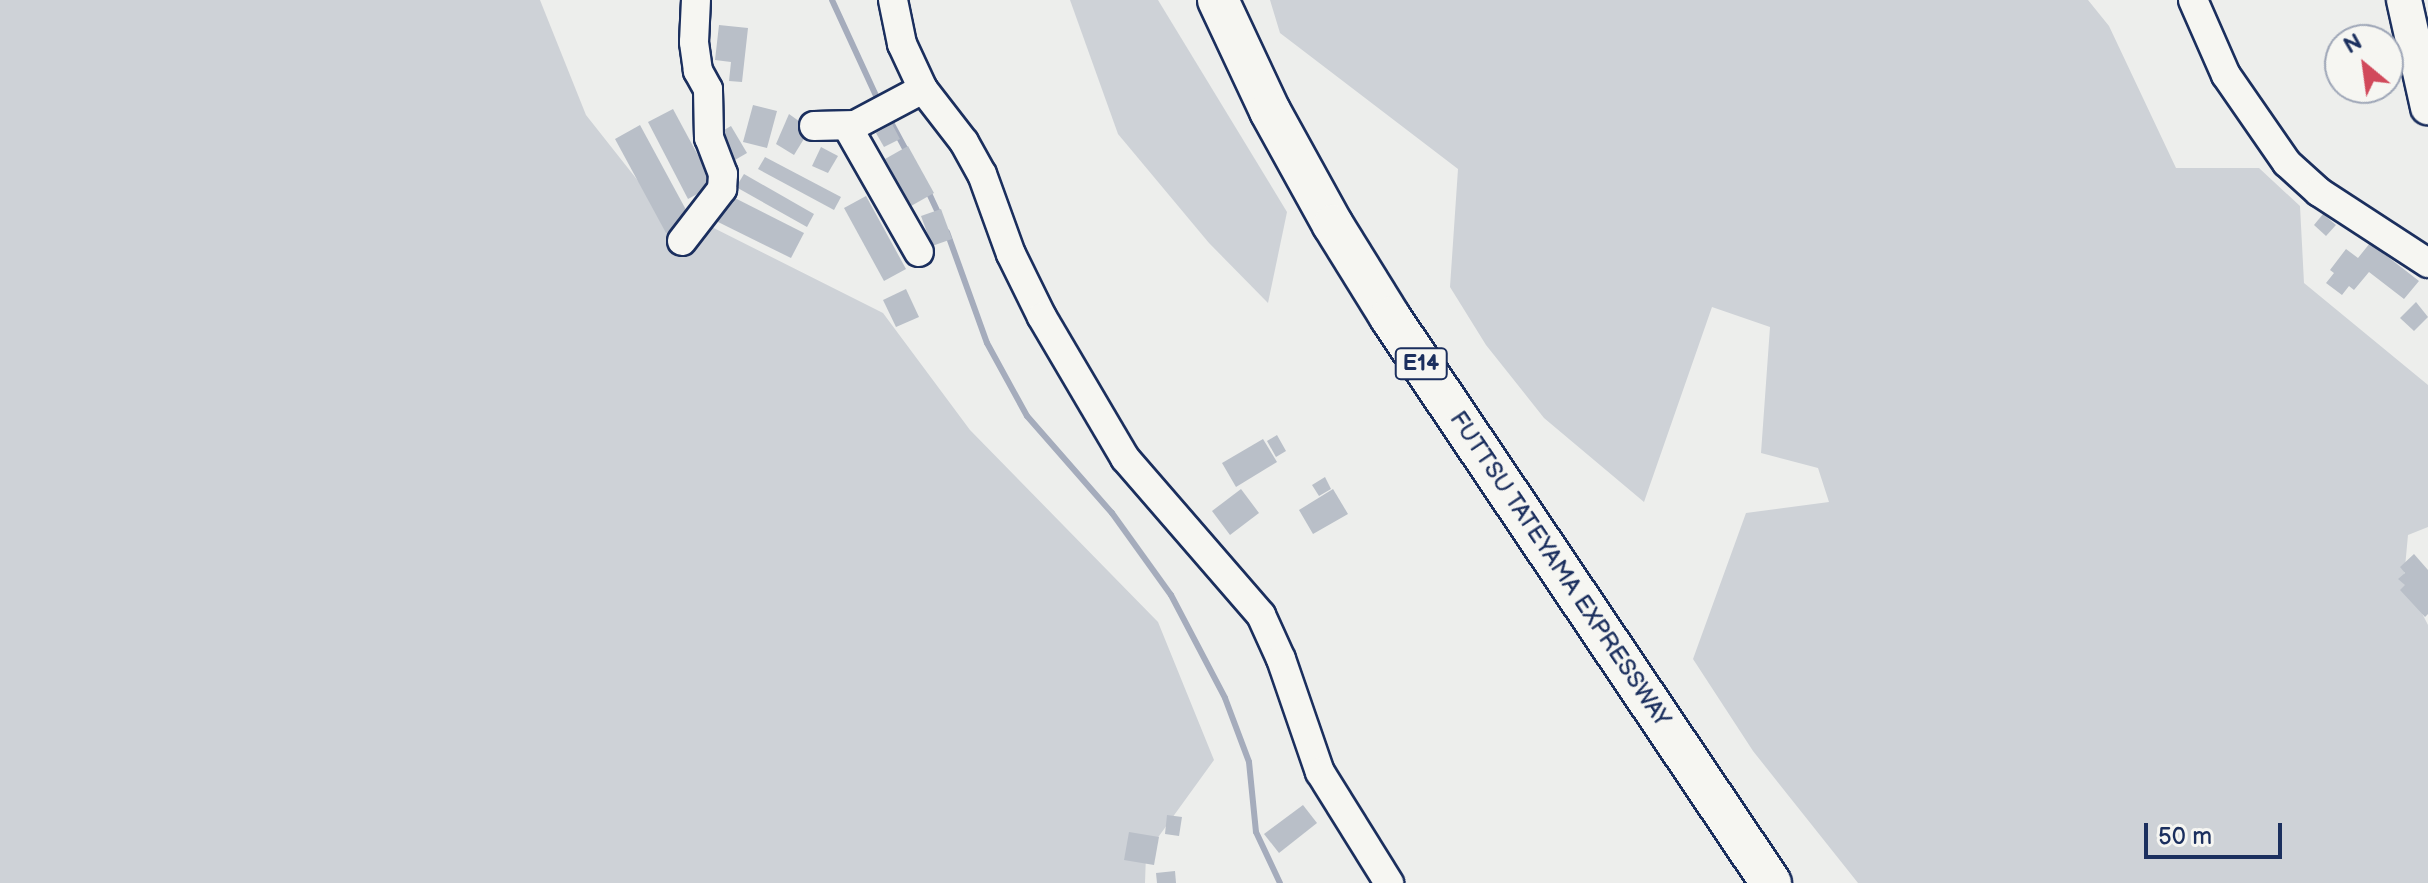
<!DOCTYPE html>
<style>
body{margin:0}
#map{position:relative;width:2428px;height:883px;overflow:hidden;background:#edeeec;font-family:"Balsamiq Sans",sans-serif}
div>[style]{position:absolute}
[style*='--x']{left:calc(var(--x)*1px);top:calc(var(--y)*1px);width:calc(var(--w)*1px);rotate:calc(var(--a)*1deg)}
.green>*{inset:0;background:#ced2d7}
.stream>*{height:6px;margin:-3px;padding:0 3px;transform-origin:3px;border-radius:3px;background:#a5acbc}
.building>*{inset:0;background:#b9bfc8}
.roads{filter:drop-shadow(2px 0 #1b2f5e) drop-shadow(-2px 0 #1b2f5e) drop-shadow(0 2px #1b2f5e) drop-shadow(0 -2px #1b2f5e)}
.minor>*{height:28px;margin:-14px;padding:0 14px;transform-origin:14px;border-radius:14px;background:#f6f6f2}
.major>*{height:34px;margin:-17px;padding:0 17px;transform-origin:17px;border-radius:17px;background:#f6f6f2}
.highway>*{height:40px;margin:-20px;padding:0 20px;transform-origin:20px;border-radius:20px;background:#f6f6f2}
span{translate:-50% -50%;white-space:nowrap;text-align:center;line-height:1.15;-webkit-text-stroke:7px #f6f6f2;paint-order:stroke}
.shield-label span{padding:2px 6px;background:#f6f6f2;border:2px solid;border-radius:6px;-webkit-text-stroke-width:0}
.shield-label{font-size:22px;color:#1b2f5e;font-weight:700}
.street-label{font-size:24px;color:#1b2f5e}
.north{position:absolute;left:2324px;top:24px;width:80px;height:80px;box-sizing:border-box;background:#f6f6f2;border:2px solid #9ea6b7;border-radius:50%;rotate:331deg;font-size:22px;font-weight:700;line-height:32px;text-align:center;color:#1b2f5e}
.north::after{content:'';display:block;margin:auto;width:28px;height:36px;background:#d1495b;clip-path:polygon(50% 0,100% 100%,50% 72%,0 100%)}
.scale{position:absolute;left:2144px;top:823px;width:138px;height:36px;box-sizing:border-box;border:4px solid #1b2f5e;border-top:0;padding-left:10px;font-size:24px;line-height:28px;white-space:nowrap;color:#1b2f5e;-webkit-text-stroke:6px #f6f6f2;paint-order:stroke}
</style>
<div id="map">
<div class="green">
<div style="clip-path:polygon(0 0,540px 0,586px 115px,650px 196px,883px 313px,970px 430px,1158px 622px,1214px 760px,1146px 854px,1145px 883px,0 883px)"></div>
<div style="clip-path:polygon(1070px 0,1158px 0,1287px 212px,1268px 303px,1209px 243px,1118px 134px)"></div>
<div style="clip-path:polygon(1270px 0,2088px 0,2109px 26px,2176px 168px,2259px 168px,2300px 206px,2304px 283px,2428px 385px,2428px 527px,2408px 535px,2404px 578px,2428px 625px,2428px 883px,1858px 883px,1753px 751px,1693px 659px,1746px 513px,1829px 502px,1818px 468px,1761px 453px,1770px 327px,1712px 307px,1644px 502px,1544px 418px,1486px 345px,1450px 287px,1458px 169px,1280px 33px)"></div>
</div>
<div class="stream">
<div style="--x:832;--y:0;--w:112;--a:65.3"></div>
<div style="--x:887;--y:115;--w:44;--a:61.7"></div>
<div style="--x:927;--y:189;--w:29;--a:65"></div>
<div style="--x:947;--y:232;--w:118;--a:70.2"></div>
<div style="--x:987;--y:343;--w:83;--a:61.3"></div>
<div style="--x:1027;--y:416;--w:129;--a:48.8"></div>
<div style="--x:1112;--y:513;--w:101;--a:54.3"></div>
<div style="--x:1171;--y:595;--w:116;--a:62.3"></div>
<div style="--x:1225;--y:698;--w:68;--a:69.4"></div>
<div style="--x:1249;--y:762;--w:70;--a:84.3"></div>
<div style="--x:1256;--y:832;--w:56;--a:64.8"></div>
</div>
<div class="building">
<div style="clip-path:polygon(719px 25px,748px 28px,742px 82px,729px 81px,731px 62px,715px 60px)"></div>
<div style="clip-path:polygon(753px 105px,777px 111px,767px 148px,743px 142px)"></div>
<div style="clip-path:polygon(673px 109px,714px 185px,688px 199px,648px 122px)"></div>
<div style="clip-path:polygon(789px 114px,810px 129px,794px 155px,776px 144px)"></div>
<div style="clip-path:polygon(892px 124px,900px 139px,884px 147px,876px 133px)"></div>
<div style="clip-path:polygon(640px 125px,691px 219px,666px 233px,615px 139px)"></div>
<div style="clip-path:polygon(731px 126px,747px 153px,728px 164px,712px 137px)"></div>
<div style="clip-path:polygon(908px 146px,934px 193px,911px 206px,885px 159px)"></div>
<div style="clip-path:polygon(821px 147px,838px 156px,828px 173px,812px 166px)"></div>
<div style="clip-path:polygon(765px 157px,841px 197px,834px 210px,758px 169px)"></div>
<div style="clip-path:polygon(744px 174px,814px 214px,807px 227px,736px 187px)"></div>
<div style="clip-path:polygon(725px 193px,804px 233px,791px 258px,712px 219px)"></div>
<div style="clip-path:polygon(866px 196px,906px 269px,884px 281px,844px 208px)"></div>
<div style="clip-path:polygon(941px 209px,952px 239px,932px 246px,921px 216px)"></div>
<div style="clip-path:polygon(2323px 214px,2336px 225px,2326px 236px,2314px 225px)"></div>
<div style="clip-path:polygon(2370px 243px,2419px 281px,2404px 299px,2369px 272px,2354px 290px,2349px 286px,2342px 295px,2326px 283px,2334px 273px,2330px 270px,2346px 249px,2358px 258px)"></div>
<div style="clip-path:polygon(906px 289px,919px 317px,896px 327px,883px 300px)"></div>
<div style="clip-path:polygon(2416px 302px,2428px 317px,2414px 331px,2400px 318px)"></div>
<div style="clip-path:polygon(1277px 435px,1286px 451px,1276px 457px,1267px 441px)"></div>
<div style="clip-path:polygon(1263px 439px,1277px 462px,1236px 487px,1222px 463px)"></div>
<div style="clip-path:polygon(1325px 477px,1331px 489px,1319px 496px,1312px 485px)"></div>
<div style="clip-path:polygon(1241px 489px,1259px 513px,1230px 535px,1212px 511px)"></div>
<div style="clip-path:polygon(1333px 489px,1348px 514px,1313px 534px,1299px 510px)"></div>
<div style="clip-path:polygon(2414px 554px,2428px 570px,2428px 614px,2425px 617px,2400px 590px,2405px 585px,2398px 579px,2405px 573px,2400px 567px)"></div>
<div style="clip-path:polygon(1303px 805px,1317px 823px,1279px 853px,1264px 834px)"></div>
<div style="clip-path:polygon(1167px 815px,1182px 817px,1179px 836px,1165px 834px)"></div>
<div style="clip-path:polygon(1129px 832px,1159px 837px,1154px 865px,1124px 860px)"></div>
<div style="clip-path:polygon(1175px 871px,1176px 883px,1157px 883px,1156px 873px)"></div>
</div>
<div class="roads">
<div class="minor">
<div style="--x:893;--y:0;--w:45;--a:78.4"></div>
<div style="--x:902;--y:44;--w:50;--a:65"></div>
<div style="--x:923;--y:89;--w:67;--a:52.3"></div>
<div style="--x:964;--y:142;--w:37;--a:61"></div>
<div style="--x:982;--y:174;--w:85;--a:70.1"></div>
<div style="--x:1011;--y:254;--w:70;--a:63.8"></div>
<div style="--x:1042;--y:317;--w:164;--a:59.5"></div>
<div style="--x:1125;--y:458;--w:208;--a:49.1"></div>
<div style="--x:1261;--y:615;--w:48;--a:65.6"></div>
<div style="--x:1281;--y:659;--w:120;--a:71"></div>
<div style="--x:1320;--y:772;--w:131;--a:58.1"></div>
<div style="--x:2193;--y:0;--w:82;--a:66.3"></div>
<div style="--x:2226;--y:75;--w:107;--a:55.3"></div>
<div style="--x:2287;--y:163;--w:43;--a:42.2"></div>
<div style="--x:2319;--y:192;--w:130;--a:33.1"></div>
<div style="--x:814;--y:126;--w:41;--a:-1.4"></div>
<div style="--x:855;--y:125;--w:77;--a:-27.9"></div>
<div style="--x:847;--y:126;--w:145;--a:60.3"></div>
<div style="--x:682;--y:241;--w:66;--a:-52.4"></div>
<div style="--x:722;--y:189;--w:15;--a:-86"></div>
<div style="--x:723;--y:174;--w:39;--a:-111"></div>
<div style="--x:709;--y:138;--w:49;--a:-91.2"></div>
<div style="--x:708;--y:89;--w:21;--a:-119"></div>
<div style="--x:698;--y:71;--w:29;--a:-98"></div>
<div style="--x:694;--y:42;--w:42;--a:-87.3"></div>
</div>
<div class="major">
<div style="--x:2404;--y:0;--w:110;--a:77.4"></div>
</div>
<div class="highway">
<div style="--x:1218;--y:0;--w:123;--a:64.9"></div>
<div style="--x:1270;--y:111;--w:130;--a:61.1"></div>
<div style="--x:1333;--y:225;--w:108;--a:58.2"></div>
<div style="--x:1390;--y:317;--w:682;--a:56.05"></div>
</div>
</div>
<div class="shield-label">
<span style="left:1421px;top:364px">E14</span>
</div>
<div class="street-label">
<span style="left:1560px;top:569px;rotate:56deg">FUTTSU TATEYAMA EXPRESSWAY</span>
</div>
<div class="north">N</div>
<div class="scale">50 m</div>
</div>
